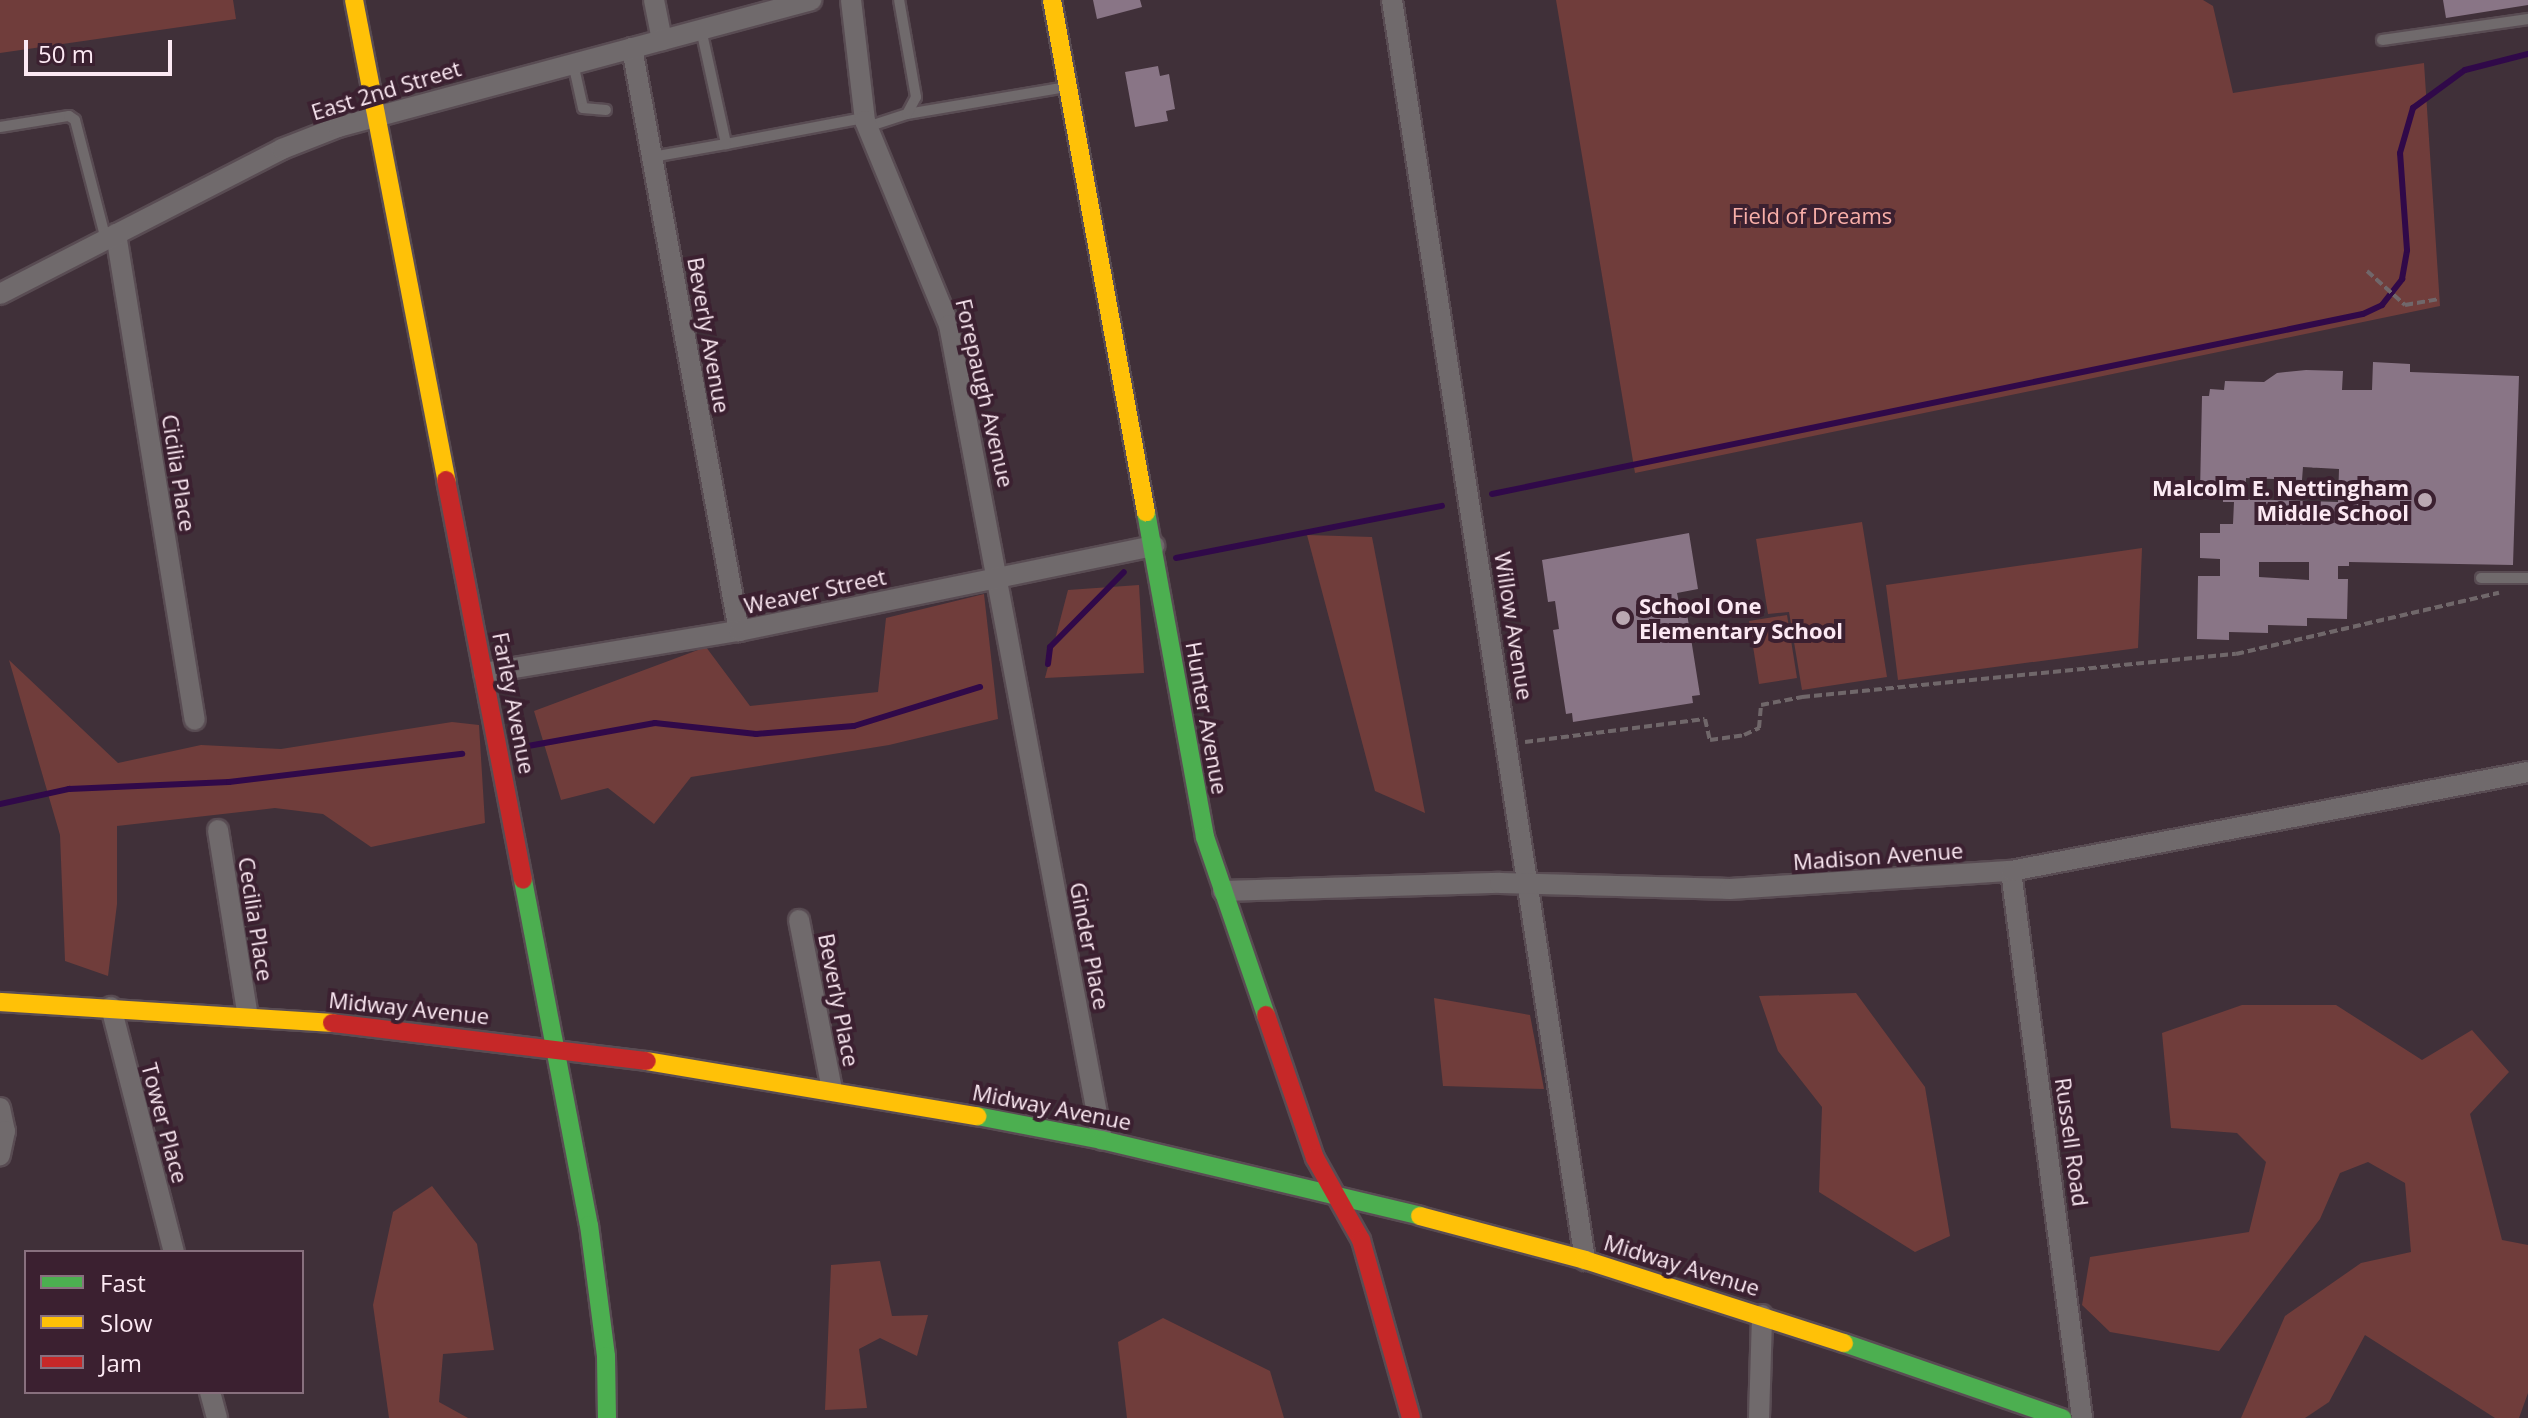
<!DOCTYPE html>
<style>
body{margin:0}
#map{position:relative;width:2528px;height:1418px;overflow:hidden;background:#403039;font-family:"Open Sans",sans-serif}
div>[style]{position:absolute}
[style*='--x']{left:calc(var(--x)*1px);top:calc(var(--y)*1px);width:calc(var(--w)*1px);rotate:calc(var(--a)*1deg)}
.green>*{inset:0;background:#703d3b}
.stream>*{height:6px;margin:-3px;padding:0 3px;transform-origin:3px;border-radius:3px;background:#300949}
.building>*{inset:0;background:#897586}
.path>*{height:4px;margin-top:-2px;transform-origin:0;background:repeating-linear-gradient(90deg,#70676a 0 8px,transparent 0 12px)}
.roads{filter:drop-shadow(2px 0 #594c53) drop-shadow(-2px 0 #594c53) drop-shadow(0 2px #594c53) drop-shadow(0 -2px #594c53)}
.lane>*{height:10px;margin:-5px;padding:0 5px;transform-origin:5px;border-radius:5px;background:#706a6c}
.street>*{height:20px;margin:-10px;padding:0 10px;transform-origin:10px;border-radius:10px;background:#706a6c}
.fast>*{height:18px;margin:-9px;padding:0 9px;transform-origin:9px;border-radius:9px;background:#4caf50}
.slow>*{height:18px;margin:-9px;padding:0 9px;transform-origin:9px;border-radius:9px;background:#ffc107}
.jam>*{height:18px;margin:-9px;padding:0 9px;transform-origin:9px;border-radius:9px;background:#c62828}
.dots>*{width:22px;height:22px;translate:-50% -50%;box-sizing:border-box;border:4px solid #3b2030;border-radius:50%}
span{translate:-50% -50%;white-space:nowrap;text-align:center;line-height:1.15;-webkit-text-stroke:8px #3b2030;paint-order:stroke}
.street-label{font-size:22px;color:#fce9f3}
.park-label{font-size:22px;color:#f9afa9}
.poi-label{font-size:22px;color:#fce9f3;font-weight:700}
.right{translate:-100% -50%;text-align:right}
.left{translate:0 -50%;text-align:left}
.legend{position:absolute;left:24px;top:1250px;width:280px;height:144px;box-sizing:border-box;background:#3b2030;border:2px solid #88707e;margin:0;padding:10px 14px;list-style:none;font-size:24px;color:#fce9f3}
.legend li{display:flex;align-items:center;gap:16px;height:40px}
.legend b{width:40px;border:2px solid #88707e}
.scale{position:absolute;left:24px;top:40px;width:148px;height:36px;box-sizing:border-box;border:4px solid #fce9f3;border-top:0;padding-left:10px;font-size:24px;line-height:28px;white-space:nowrap;color:#fce9f3;-webkit-text-stroke:6px #3b2030;paint-order:stroke}
</style>
<div id="map">
<div class="green">
<div style="clip-path:polygon(0 0,233px 0,236px 19px,0 53px)"></div>
<div style="clip-path:polygon(1556px 0,2203px 0,2213px 6px,2233px 93px,2424px 63px,2440px 306px,1635px 473px)"></div>
<div style="clip-path:polygon(1862px 522px,1887px 677px,1802px 690px,1789px 612px,1768px 614px,1756px 539px)"></div>
<div style="clip-path:polygon(1307px 535px,1372px 537px,1425px 813px,1375px 791px)"></div>
<div style="clip-path:polygon(2142px 548px,2138px 648px,1898px 680px,1886px 585px)"></div>
<div style="clip-path:polygon(1139px 585px,1144px 673px,1045px 678px,1068px 590px)"></div>
<div style="clip-path:polygon(984px 594px,998px 719px,889px 745px,691px 777px,654px 824px,608px 788px,561px 800px,534px 711px,706px 647px,750px 706px,878px 692px,886px 618px)"></div>
<div style="clip-path:polygon(1787px 615px,1797px 678px,1759px 684px,1749px 621px)"></div>
<div style="clip-path:polygon(9px 660px,118px 763px,201px 745px,281px 749px,452px 722px,479px 725px,485px 823px,371px 847px,323px 814px,275px 808px,117px 826px,117px 904px,108px 976px,65px 961px,60px 835px)"></div>
<div style="clip-path:polygon(1856px 993px,1925px 1087px,1950px 1236px,1915px 1252px,1819px 1192px,1822px 1107px,1778px 1051px,1759px 996px)"></div>
<div style="clip-path:polygon(1434px 998px,1530px 1015px,1544px 1089px,1443px 1086px)"></div>
<div style="clip-path:polygon(2242px 1005px,2336px 1005px,2422px 1060px,2472px 1030px,2509px 1072px,2470px 1114px,2502px 1240px,2528px 1245px,2528px 1393px,2519px 1418px,2495px 1418px,2365px 1335px,2329px 1402px,2305px 1418px,2241px 1418px,2285px 1316px,2361px 1263px,2411px 1252px,2405px 1183px,2368px 1162px,2340px 1173px,2320px 1219px,2219px 1351px,2110px 1332px,2082px 1305px,2090px 1257px,2249px 1232px,2266px 1162px,2237px 1133px,2171px 1128px,2162px 1033px)"></div>
<div style="clip-path:polygon(432px 1186px,477px 1244px,494px 1350px,443px 1354px,439px 1402px,468px 1418px,389px 1418px,373px 1305px,393px 1212px)"></div>
<div style="clip-path:polygon(880px 1261px,892px 1316px,928px 1315px,917px 1356px,880px 1338px,859px 1349px,867px 1408px,825px 1410px,831px 1265px)"></div>
<div style="clip-path:polygon(1163px 1318px,1270px 1371px,1284px 1418px,1127px 1418px,1118px 1342px)"></div>
</div>
<div class="stream">
<div style="--x:1492;--y:494;--w:889;--a:-11.68"></div>
<div style="--x:2363;--y:314;--w:21;--a:-25"></div>
<div style="--x:2382;--y:305;--w:33;--a:-52"></div>
<div style="--x:2402;--y:279;--w:29;--a:-80"></div>
<div style="--x:2407;--y:250;--w:97;--a:-94.1"></div>
<div style="--x:2400;--y:153;--w:47;--a:-73.9"></div>
<div style="--x:2413;--y:108;--w:64;--a:-36.2"></div>
<div style="--x:2465;--y:70;--w:65;--a:-14.3"></div>
<div style="--x:1176;--y:558;--w:271;--a:-11.1"></div>
<div style="--x:1048;--y:664;--w:17;--a:-83"></div>
<div style="--x:1050;--y:647;--w:105;--a:-45.4"></div>
<div style="--x:528;--y:746;--w:129;--a:-10.3"></div>
<div style="--x:655;--y:723;--w:102;--a:6.2"></div>
<div style="--x:756;--y:734;--w:98;--a:-4.7"></div>
<div style="--x:854;--y:726;--w:132;--a:-17.2"></div>
<div style="--x:0;--y:804;--w:71;--a:-12.3"></div>
<div style="--x:69;--y:789;--w:160;--a:-2.5"></div>
<div style="--x:229;--y:782;--w:235;--a:-6.9"></div>
</div>
<div class="building">
<div style="clip-path:polygon(1093px 0,1140px 0,1142px 7px,1097px 19px)"></div>
<div style="clip-path:polygon(2443px 0,2528px 0,2528px 5px,2446px 18px)"></div>
<div style="clip-path:polygon(1158px 66px,1160px 76px,1169px 74px,1175px 109px,1166px 111px,1168px 121px,1135px 127px,1125px 72px)"></div>
<div style="clip-path:polygon(evenodd,2373px 362px,2410px 364px,2410px 372px,2519px 376px,2513px 565px,2349px 562px,2349px 566px,2338px 566px,2338px 579px,2348px 579px,2347px 619px,2307px 618px,2307px 626px,2268px 625px,2268px 633px,2229px 632px,2229px 640px,2197px 639px,2198px 576px,2220px 576px,2220px 559px,2200px 558px,2200px 533px,2220px 533px,2220px 524px,2233px 524px,2234px 502px,2223px 502px,2223px 493px,2200px 492px,2202px 396px,2209px 396px,2210px 389px,2224px 390px,2225px 381px,2264px 382px,2277px 373px,2306px 370px,2343px 371px,2342px 390px,2372px 390px,2373px 362px,2303px 467px,2339px 469px,2338px 502px,2245px 499px,2246px 478px,2302px 480px,2303px 467px,2373px 362px,2259px 562px,2309px 562px,2309px 580px,2259px 577px,2259px 562px)"></div>
<div style="clip-path:polygon(1689px 533px,1698px 589px,1677px 593px,1680px 608px,1686px 607px,1700px 695px,1692px 696px,1693px 703px,1573px 722px,1572px 713px,1566px 714px,1553px 630px,1559px 629px,1555px 601px,1548px 602px,1542px 560px)"></div>
</div>
<div class="path">
<div style="--x:2367;--y:271;--w:51;--a:41.8"></div>
<div style="--x:2405;--y:305;--w:34;--a:-10"></div>
<div style="--x:1525;--y:742;--w:181;--a:-7.3"></div>
<div style="--x:1705;--y:719;--w:22;--a:77"></div>
<div style="--x:1710;--y:740;--w:34;--a:-8"></div>
<div style="--x:1744;--y:735;--w:17;--a:-25"></div>
<div style="--x:1759;--y:728;--w:23;--a:-85"></div>
<div style="--x:1761;--y:705;--w:42;--a:-11"></div>
<div style="--x:1802;--y:697;--w:436;--a:-5.7"></div>
<div style="--x:2236;--y:654;--w:270;--a:-13.1"></div>
</div>
<div class="roads">
<div class="lane">
<div style="--x:701;--y:29;--w:118;--a:77.7"></div>
<div style="--x:726;--y:144;--w:140;--a:-10.7"></div>
<div style="--x:2382;--y:40;--w:148;--a:-8.2"></div>
<div style="--x:573;--y:63;--w:46;--a:77.5"></div>
<div style="--x:583;--y:108;--w:23;--a:5"></div>
<div style="--x:907;--y:114;--w:161;--a:-9.6"></div>
<div style="--x:0;--y:127;--w:70;--a:-9.1"></div>
<div style="--x:69;--y:116;--w:7;--a:34"></div>
<div style="--x:75;--y:120;--w:124;--a:75.5"></div>
<div style="--x:867;--y:127;--w:42;--a:-18"></div>
<div style="--x:907;--y:114;--w:19;--a:-62"></div>
<div style="--x:916;--y:97;--w:98;--a:-99.9"></div>
<div style="--x:652;--y:157;--w:75;--a:-10"></div>
<div style="--x:2481;--y:578;--w:47;--a:0"></div>
</div>
<div class="street">
<div style="--x:654;--y:0;--w:41;--a:78.7"></div>
<div style="--x:851;--y:0;--w:122;--a:83.4"></div>
<div style="--x:865;--y:121;--w:221;--a:67.6"></div>
<div style="--x:949;--y:325;--w:829;--a:79.37"></div>
<div style="--x:1392;--y:0;--w:1275;--a:81.29"></div>
<div style="--x:632;--y:48;--w:593;--a:79.6"></div>
<div style="--x:116;--y:234;--w:492;--a:80.8"></div>
<div style="--x:0;--y:294;--w:317;--a:-27.2"></div>
<div style="--x:282;--y:149;--w:60;--a:-21.4"></div>
<div style="--x:338;--y:127;--w:490;--a:-15"></div>
<div style="--x:484;--y:673;--w:258;--a:-9.4"></div>
<div style="--x:739;--y:631;--w:424;--a:-11.6"></div>
<div style="--x:218;--y:830;--w:189;--a:80.9"></div>
<div style="--x:2011;--y:871;--w:552;--a:82.6"></div>
<div style="--x:1223;--y:891;--w:277;--a:-1.7"></div>
<div style="--x:1500;--y:883;--w:230;--a:1.5"></div>
<div style="--x:1730;--y:889;--w:282;--a:-3.7"></div>
<div style="--x:2011;--y:871;--w:526;--a:-10.84"></div>
<div style="--x:799;--y:920;--w:172;--a:79"></div>
<div style="--x:111;--y:1007;--w:253;--a:75.6"></div>
<div style="--x:0;--y:1108;--w:24;--a:78"></div>
<div style="--x:5;--y:1131;--w:25;--a:102"></div>
<div style="--x:210;--y:1392;--w:27;--a:75"></div>
<div style="--x:1759;--y:1418;--w:103;--a:-88.3"></div>
</div>
<div class="fast">
<div style="--x:1146;--y:512;--w:330;--a:79.7"></div>
<div style="--x:1205;--y:837;--w:188;--a:71.1"></div>
<div style="--x:523;--y:880;--w:351;--a:79.2"></div>
<div style="--x:589;--y:1225;--w:132;--a:82.6"></div>
<div style="--x:606;--y:1356;--w:62;--a:89.1"></div>
<div style="--x:977;--y:1116;--w:127;--a:10.9"></div>
<div style="--x:1102;--y:1140;--w:327;--a:13.4"></div>
<div style="--x:1844;--y:1343;--w:231;--a:19"></div>
</div>
<div class="slow">
<div style="--x:354;--y:0;--w:489;--a:79.1"></div>
<div style="--x:1052;--y:0;--w:521;--a:79.6"></div>
<div style="--x:0;--y:1002;--w:333;--a:3.6"></div>
<div style="--x:647;--y:1061;--w:335;--a:9.5"></div>
<div style="--x:1420;--y:1216;--w:171;--a:14.9"></div>
<div style="--x:1585;--y:1260;--w:272;--a:17.8"></div>
</div>
<div class="jam">
<div style="--x:446;--y:480;--w:407;--a:79.1"></div>
<div style="--x:1266;--y:1015;--w:151;--a:71.1"></div>
<div style="--x:1315;--y:1158;--w:94;--a:60.7"></div>
<div style="--x:1361;--y:1240;--w:185;--a:74.3"></div>
<div style="--x:332;--y:1023;--w:317;--a:6.9"></div>
</div>
</div>
<div class="dots">
<div style="left:2425px;top:500px;background:#baa8b2"></div>
<div style="left:1623px;top:618px;background:#baa8b2"></div>
</div>
<div class="street-label">
<span style="left:386px;top:90px;rotate:-17deg">East 2nd Street</span>
<span style="left:709px;top:335px;rotate:80deg">Beverly Avenue</span>
<span style="left:985px;top:393px;rotate:77deg">Forepaugh Avenue</span>
<span style="left:179px;top:473px;rotate:81deg">Cicilia Place</span>
<span style="left:815px;top:591px;rotate:-12deg">Weaver Street</span>
<span style="left:1514px;top:626px;rotate:81deg">Willow Avenue</span>
<span style="left:514px;top:703px;rotate:79deg">Farley Avenue</span>
<span style="left:1207px;top:718px;rotate:80deg">Hunter Avenue</span>
<span style="left:1878px;top:856px;rotate:-4deg">Madison Avenue</span>
<span style="left:256px;top:919px;rotate:81deg">Cecilia Place</span>
<span style="left:1090px;top:946px;rotate:79deg">Ginder Place</span>
<span style="left:839px;top:1000px;rotate:79deg">Beverly Place</span>
<span style="left:409px;top:1008px;rotate:6deg">Midway Avenue</span>
<span style="left:1052px;top:1107px;rotate:11deg">Midway Avenue</span>
<span style="left:165px;top:1123px;rotate:75deg">Tower Place</span>
<span style="left:2072px;top:1142px;rotate:82deg">Russell Road</span>
<span style="left:1682px;top:1265px;rotate:17deg">Midway Avenue</span>
</div>
<div class="park-label">
<span style="left:1812px;top:216px">Field of Dreams</span>
</div>
<div class="poi-label">
<span class="right" style="left:2409px;top:500px">Malcolm E. Nettingham<br>Middle School</span>
<span class="left" style="left:1639px;top:618px">School One<br>Elementary School</span>
</div>
<ul class="legend">
<li><b style="height:10px;background:#4caf50"></b>Fast</li>
<li><b style="height:10px;background:#ffc107"></b>Slow</li>
<li><b style="height:10px;background:#c62828"></b>Jam</li>
</ul>
<div class="scale">50 m</div>
</div>
